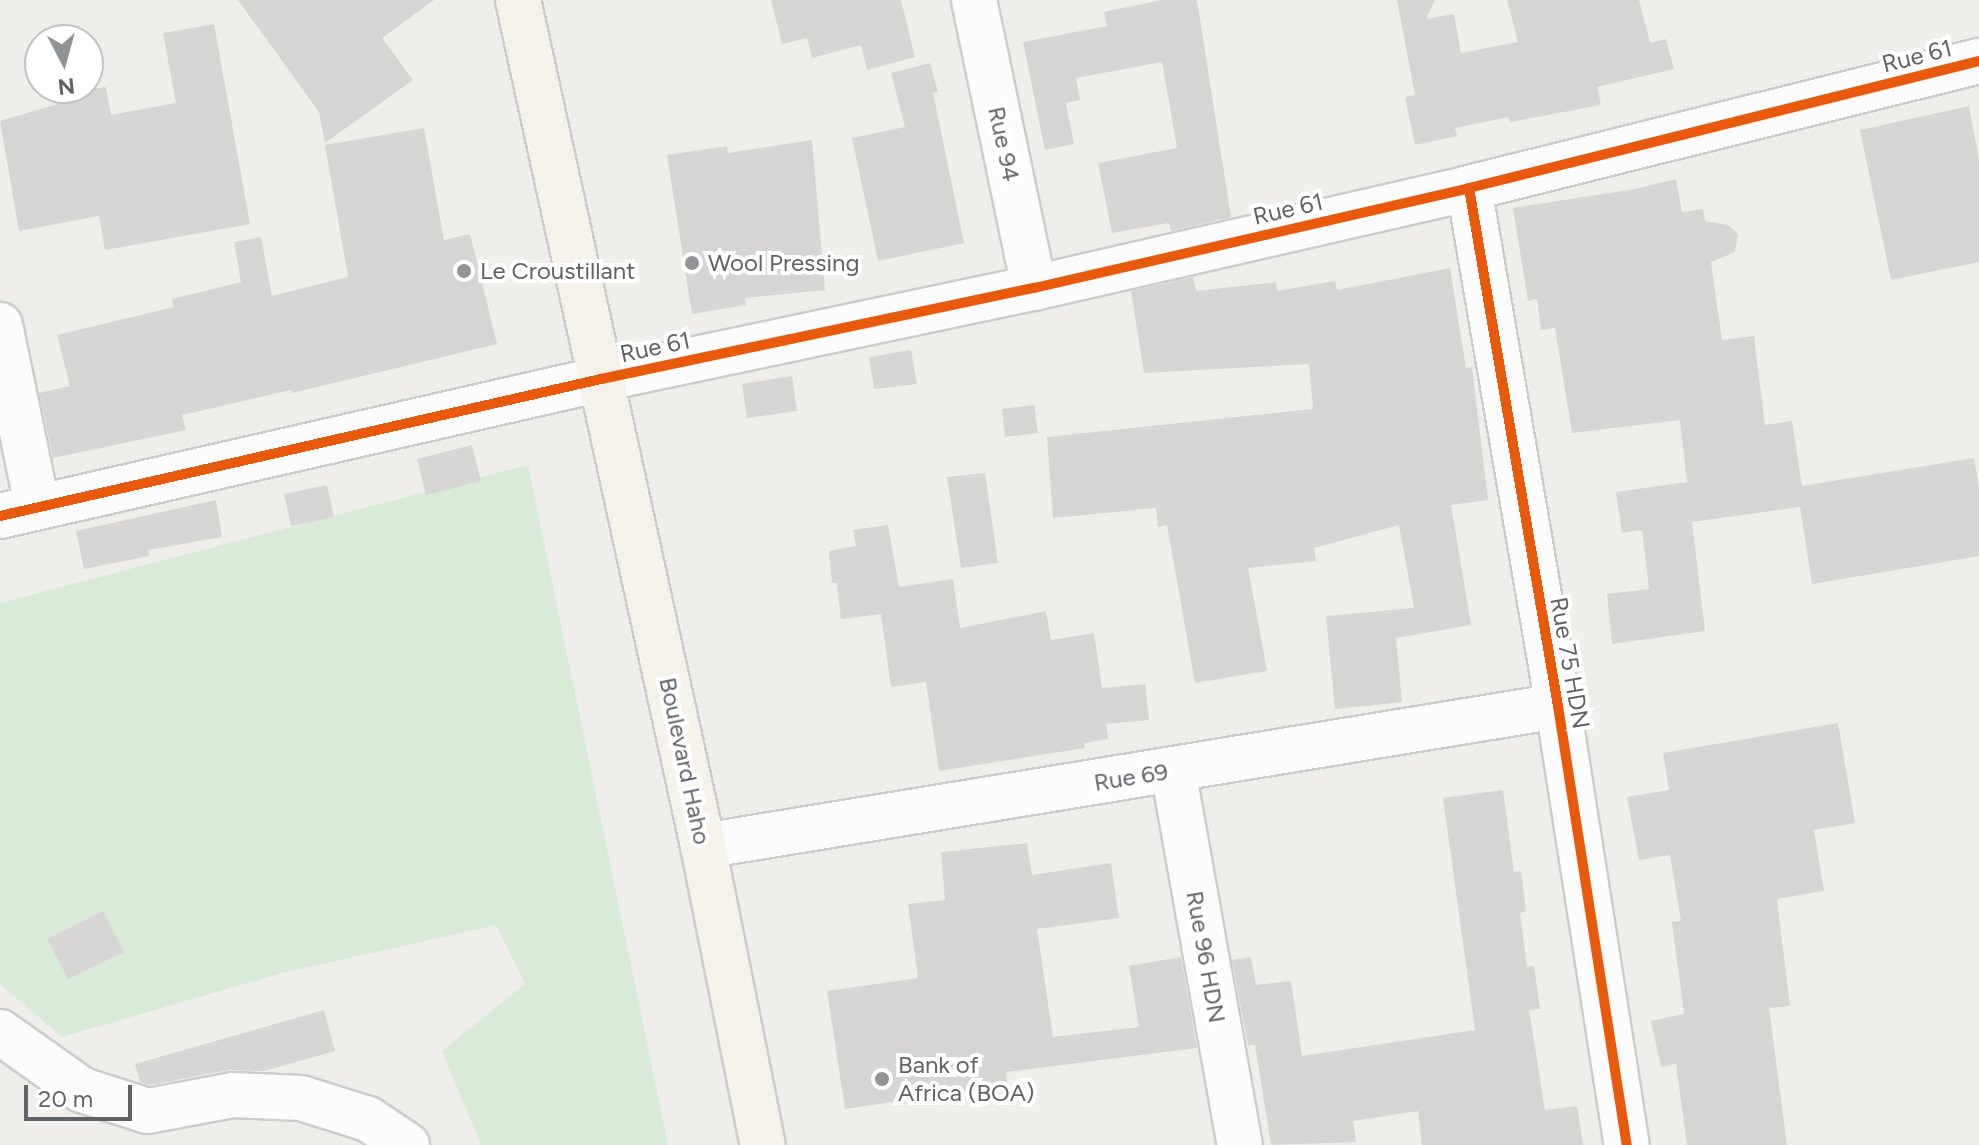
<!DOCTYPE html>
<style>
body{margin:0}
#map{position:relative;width:1979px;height:1145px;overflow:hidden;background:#efeeea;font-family:Figtree,sans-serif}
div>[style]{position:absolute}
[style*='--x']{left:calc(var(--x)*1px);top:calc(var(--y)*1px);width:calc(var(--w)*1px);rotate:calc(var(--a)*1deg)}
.green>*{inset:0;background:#d8ebd6}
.building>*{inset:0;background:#d6d5d3}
.roads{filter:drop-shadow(2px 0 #cbcccc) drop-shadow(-2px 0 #cbcccc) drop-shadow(0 2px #cbcccc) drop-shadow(0 -2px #cbcccc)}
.minor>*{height:44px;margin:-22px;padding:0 22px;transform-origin:22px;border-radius:22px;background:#fdfcfc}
.major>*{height:44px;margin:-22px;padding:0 22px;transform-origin:22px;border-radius:22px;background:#f4f2e9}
.cycleway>*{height:10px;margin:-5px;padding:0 5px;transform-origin:5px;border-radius:5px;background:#e8590c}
.dots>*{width:22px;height:22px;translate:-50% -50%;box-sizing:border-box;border:4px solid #fff;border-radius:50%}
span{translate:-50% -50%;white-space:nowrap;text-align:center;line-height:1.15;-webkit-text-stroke:8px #fff;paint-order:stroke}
.street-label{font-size:24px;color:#5f6368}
.poi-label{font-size:24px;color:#5f6368}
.left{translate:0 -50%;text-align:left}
.north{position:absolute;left:24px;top:24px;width:80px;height:80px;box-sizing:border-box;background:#fff;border:2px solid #bfc1c3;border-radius:50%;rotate:174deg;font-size:22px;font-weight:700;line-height:32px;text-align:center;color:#5f6368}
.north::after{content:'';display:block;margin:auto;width:28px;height:36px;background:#919496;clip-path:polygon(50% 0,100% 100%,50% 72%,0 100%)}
.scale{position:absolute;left:24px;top:1085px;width:108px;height:36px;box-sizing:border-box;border:4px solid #5f6368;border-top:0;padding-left:10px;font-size:24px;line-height:28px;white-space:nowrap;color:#5f6368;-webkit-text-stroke:6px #fff;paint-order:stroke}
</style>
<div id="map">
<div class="green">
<div style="clip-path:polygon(528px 465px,668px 1145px,481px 1145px,442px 1051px,525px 984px,496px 925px,282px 973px,62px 1037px,0 984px,0 603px)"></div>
</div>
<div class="building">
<div style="clip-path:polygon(238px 0,434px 0,382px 38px,413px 80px,325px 143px,319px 112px)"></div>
<div style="clip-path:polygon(771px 0,901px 0,915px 57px,867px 70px,861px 45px,812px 58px,807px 38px,782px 44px)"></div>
<div style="clip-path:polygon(1162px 0,1197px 0,1231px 217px,1171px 231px,1169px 223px,1112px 233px,1098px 163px,1177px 148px,1162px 62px,1076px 78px,1080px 100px,1066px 103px,1074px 144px,1045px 150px,1023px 42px,1107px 26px,1104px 12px)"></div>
<div style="clip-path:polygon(1397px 0,1435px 0,1426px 19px,1454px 14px,1461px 53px,1518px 42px,1507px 0,1639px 0,1650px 43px,1666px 39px,1674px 69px,1597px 87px,1601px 105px,1510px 122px,1509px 117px,1455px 128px,1457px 136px,1415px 145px,1405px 97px,1415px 95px)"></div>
<div style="clip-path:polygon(214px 24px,250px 224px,105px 250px,99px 216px,19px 231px,0 121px,78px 98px,77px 92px,106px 87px,111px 115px,176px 103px,163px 33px)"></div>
<div style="clip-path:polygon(930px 63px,938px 92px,933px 93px,964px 243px,878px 261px,852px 138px,905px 127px,891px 73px)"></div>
<div style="clip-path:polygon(1969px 106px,1979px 159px,1979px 262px,1891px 280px,1860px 130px)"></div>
<div style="clip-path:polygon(424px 128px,444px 240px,470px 234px,497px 344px,292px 393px,291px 390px,182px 415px,186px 430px,53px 458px,39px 393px,70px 386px,57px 335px,174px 307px,172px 299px,241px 282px,234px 242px,261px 237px,272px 296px,348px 277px,325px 145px)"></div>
<div style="clip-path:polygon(812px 140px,825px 290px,745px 298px,746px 305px,692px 314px,667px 155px,727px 146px,728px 153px)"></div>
<div style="clip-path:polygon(1676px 179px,1682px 212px,1703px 209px,1705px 221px,1728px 225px,1738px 234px,1735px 252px,1711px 262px,1722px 340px,1754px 336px,1765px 425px,1792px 421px,1802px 486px,1974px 458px,1979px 487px,1979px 556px,1812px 584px,1800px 507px,1692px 522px,1705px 631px,1612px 644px,1607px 594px,1649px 589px,1642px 530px,1622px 533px,1616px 492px,1687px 482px,1680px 420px,1572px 433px,1555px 328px,1541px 330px,1537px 299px,1528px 301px,1513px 208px,1635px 189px)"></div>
<div style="clip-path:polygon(1450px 268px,1466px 368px,1472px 367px,1488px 500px,1451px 505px,1471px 625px,1396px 638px,1402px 702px,1335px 709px,1326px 616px,1414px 608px,1399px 525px,1314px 548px,1316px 561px,1248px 568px,1267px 671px,1195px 683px,1167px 525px,1158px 527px,1156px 508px,1053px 518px,1047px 437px,1313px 409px,1309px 364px,1144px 373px,1131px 291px,1193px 277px,1196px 291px,1276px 282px,1277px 291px,1335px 281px,1337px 290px)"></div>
<div style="clip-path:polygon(911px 350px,917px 384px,874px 389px,869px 357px)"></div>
<div style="clip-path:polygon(792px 376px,797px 411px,747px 418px,742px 384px)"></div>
<div style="clip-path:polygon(1034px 405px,1038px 433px,1005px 437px,1002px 409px)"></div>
<div style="clip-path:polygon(472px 445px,481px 481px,426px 495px,417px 459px)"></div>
<div style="clip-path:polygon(985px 473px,998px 563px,961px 568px,947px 477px)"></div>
<div style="clip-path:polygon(327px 485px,334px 517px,291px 526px,284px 494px)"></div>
<div style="clip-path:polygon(216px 500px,222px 537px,148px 550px,149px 556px,84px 569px,76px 531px)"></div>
<div style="clip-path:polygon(888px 525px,899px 587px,953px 579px,960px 628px,1046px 611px,1051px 640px,1094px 633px,1102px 688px,1145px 684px,1149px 720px,1106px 724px,1108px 739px,1084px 743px,1085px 748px,939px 771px,926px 682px,891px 687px,881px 614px,841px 619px,837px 583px,832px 583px,829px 551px,856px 546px,853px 530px)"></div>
<div style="clip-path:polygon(1838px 723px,1855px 823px,1814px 830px,1824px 891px,1777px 899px,1790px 1006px,1769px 1008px,1787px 1145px,1687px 1145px,1676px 1064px,1661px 1067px,1651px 1021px,1684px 1014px,1672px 922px,1681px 921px,1670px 855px,1639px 860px,1627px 797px,1669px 790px,1663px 753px)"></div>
<div style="clip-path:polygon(1503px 790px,1514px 872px,1521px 871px,1526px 911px,1520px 913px,1527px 967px,1534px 966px,1540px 1009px,1529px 1010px,1545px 1110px,1577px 1106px,1583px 1145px,1422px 1145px,1418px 1111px,1353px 1121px,1356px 1142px,1271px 1145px,1255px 1045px,1248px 1046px,1232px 960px,1251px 957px,1256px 985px,1291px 981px,1302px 1056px,1475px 1030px,1443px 798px)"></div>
<div style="clip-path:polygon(1027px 843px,1032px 875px,1111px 863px,1119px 918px,1037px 929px,1053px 1037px,1139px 1027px,1129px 966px,1181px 957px,1197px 1048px,1006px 1072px,1007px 1085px,845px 1109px,827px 991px,918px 978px,908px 904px,945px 900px,941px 852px)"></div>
<div style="clip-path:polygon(103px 911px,124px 952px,68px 979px,47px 939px)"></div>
<div style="clip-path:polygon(324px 1010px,335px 1051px,264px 1071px,229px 1070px,150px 1085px,140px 1082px,135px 1064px)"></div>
</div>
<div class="roads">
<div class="minor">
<div style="--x:974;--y:0;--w:294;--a:78.2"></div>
<div style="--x:1469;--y:188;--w:526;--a:80.25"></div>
<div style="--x:1558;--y:706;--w:444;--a:81.1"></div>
<div style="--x:0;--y:325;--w:185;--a:78.4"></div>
<div style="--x:0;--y:516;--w:616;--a:-12.84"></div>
<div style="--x:601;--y:379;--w:442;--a:-11.9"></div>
<div style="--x:1034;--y:288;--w:446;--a:-12.9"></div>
<div style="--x:1469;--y:188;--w:526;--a:-13.98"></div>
<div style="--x:1173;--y:770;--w:381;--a:79.9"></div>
<div style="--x:703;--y:846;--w:866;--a:-9.3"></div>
<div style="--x:0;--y:1032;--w:100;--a:35.3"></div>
<div style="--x:82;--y:1090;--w:69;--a:17.7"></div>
<div style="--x:148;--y:1111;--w:86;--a:-10.7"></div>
<div style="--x:233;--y:1095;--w:68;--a:2.5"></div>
<div style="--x:301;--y:1098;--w:70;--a:17.4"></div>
<div style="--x:368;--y:1119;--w:47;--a:33.7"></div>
</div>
<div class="major">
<div style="--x:518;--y:0;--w:866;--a:77.66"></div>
<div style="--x:703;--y:846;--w:305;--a:78.7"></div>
</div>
</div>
<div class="cycleway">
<div style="--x:1469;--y:188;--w:526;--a:80.25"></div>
<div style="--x:1558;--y:706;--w:444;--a:81.1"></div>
<div style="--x:0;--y:516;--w:616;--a:-12.84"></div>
<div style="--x:601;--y:379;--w:442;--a:-11.9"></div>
<div style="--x:1034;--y:288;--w:446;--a:-12.9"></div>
<div style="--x:1469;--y:188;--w:526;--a:-13.98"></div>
</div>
<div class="dots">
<div style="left:692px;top:263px;background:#919496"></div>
<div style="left:464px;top:271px;background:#919496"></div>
<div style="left:882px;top:1079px;background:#919496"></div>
</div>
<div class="street-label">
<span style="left:1917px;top:56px;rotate:-14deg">Rue 61</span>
<span style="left:1004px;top:144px;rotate:78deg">Rue 94</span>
<span style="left:1288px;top:209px;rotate:-13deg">Rue 61</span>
<span style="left:655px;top:347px;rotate:-12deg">Rue 61</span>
<span style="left:1570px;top:663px;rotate:80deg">Rue 75 HDN</span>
<span style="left:685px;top:761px;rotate:78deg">Boulevard Haho</span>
<span style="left:1131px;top:777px;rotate:-9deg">Rue 69</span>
<span style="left:1206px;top:957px;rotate:80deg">Rue 96 HDN</span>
</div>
<div class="poi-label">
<span class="left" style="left:708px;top:263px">Wool Pressing</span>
<span class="left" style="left:480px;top:271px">Le Croustillant</span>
<span class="left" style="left:898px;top:1079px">Bank of<br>Africa (BOA)</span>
</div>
<div class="north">N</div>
<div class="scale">20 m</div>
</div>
